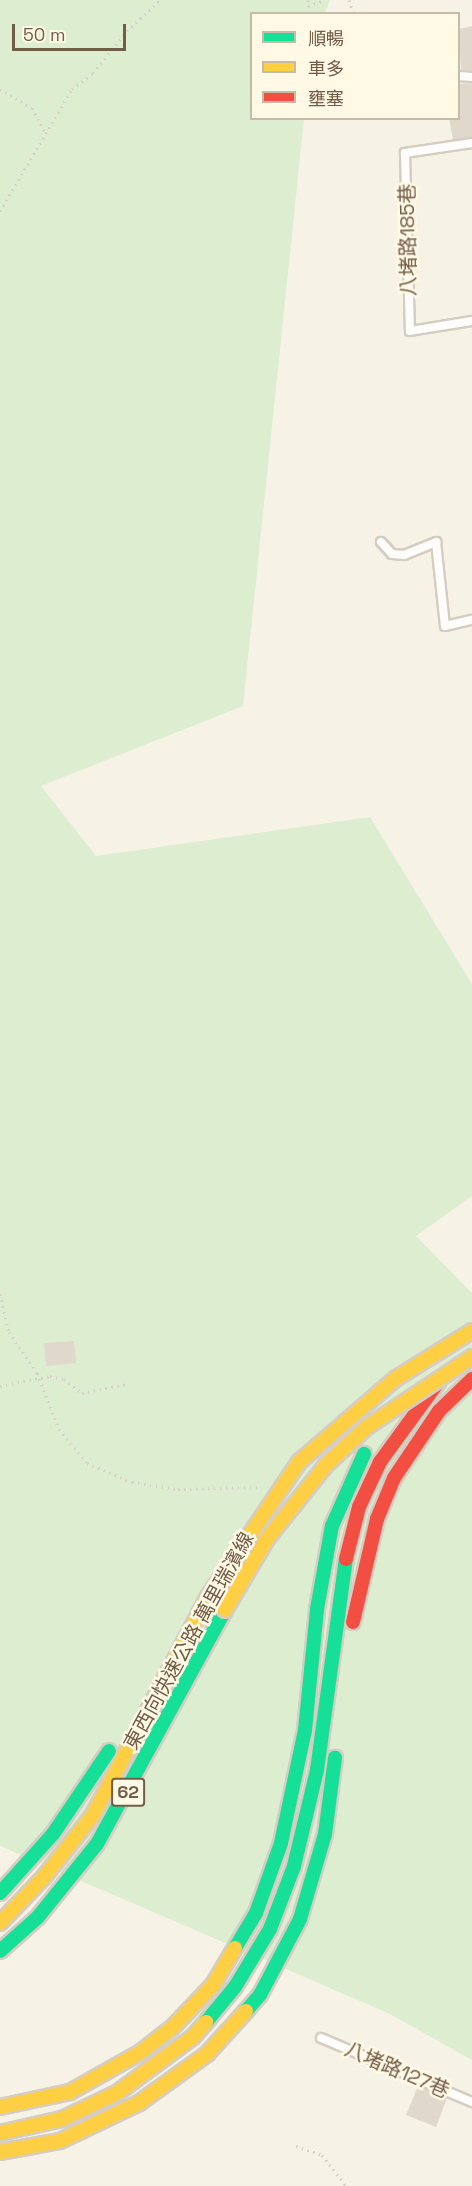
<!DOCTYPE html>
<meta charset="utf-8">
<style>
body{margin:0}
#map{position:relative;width:472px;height:2186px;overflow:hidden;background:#f6f2e6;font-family:"Space Grotesk","Noto Sans TC",sans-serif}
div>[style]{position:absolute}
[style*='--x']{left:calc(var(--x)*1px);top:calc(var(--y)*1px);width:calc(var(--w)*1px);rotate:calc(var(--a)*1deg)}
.green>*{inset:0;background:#ddeed0}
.building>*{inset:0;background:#e0d8cb}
.path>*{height:3px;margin-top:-1.5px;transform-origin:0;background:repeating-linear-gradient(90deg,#d7d0c9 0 1.5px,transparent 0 6px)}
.roads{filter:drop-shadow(2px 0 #d5cdc1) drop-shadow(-2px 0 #d5cdc1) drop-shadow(0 2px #d5cdc1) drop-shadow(0 -2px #d5cdc1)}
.lane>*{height:8px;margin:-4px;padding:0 4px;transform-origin:4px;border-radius:4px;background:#fefdfb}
.fast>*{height:14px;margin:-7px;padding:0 7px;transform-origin:7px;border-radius:7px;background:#16e098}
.slow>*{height:14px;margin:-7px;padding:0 7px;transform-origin:7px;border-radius:7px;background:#ffcf43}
.jam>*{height:14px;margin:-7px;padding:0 7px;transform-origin:7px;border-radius:7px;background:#f24e42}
.bridges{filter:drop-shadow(2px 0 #d5cdc4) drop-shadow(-2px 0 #d5cdc4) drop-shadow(0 2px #d5cdc4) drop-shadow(0 -2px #d5cdc4)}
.slow-bridge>*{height:14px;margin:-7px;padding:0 7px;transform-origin:7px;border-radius:7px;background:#ffcf43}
span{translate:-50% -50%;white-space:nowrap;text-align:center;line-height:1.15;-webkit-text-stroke:5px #fff9e6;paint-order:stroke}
.shield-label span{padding:2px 4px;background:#fff9e6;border:2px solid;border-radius:4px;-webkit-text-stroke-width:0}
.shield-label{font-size:18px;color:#735d47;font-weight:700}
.street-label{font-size:20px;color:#735d47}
.legend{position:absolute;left:250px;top:12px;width:210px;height:108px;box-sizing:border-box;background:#fff9e6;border:2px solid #c7bba6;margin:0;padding:8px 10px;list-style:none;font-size:18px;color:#735d47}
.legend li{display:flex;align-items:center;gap:12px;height:30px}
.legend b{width:30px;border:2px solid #c7bba6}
.scale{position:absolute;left:12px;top:24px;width:114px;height:27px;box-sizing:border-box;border:3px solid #735d47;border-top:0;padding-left:8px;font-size:18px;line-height:21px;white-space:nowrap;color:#735d47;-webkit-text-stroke:4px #fff9e6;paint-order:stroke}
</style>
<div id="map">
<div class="green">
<div style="clip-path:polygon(0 0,330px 0,325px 13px,252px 14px,252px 118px,304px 119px,243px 706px,41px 786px,96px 856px,370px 817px,472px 984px,472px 1196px,416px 1236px,472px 1293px,472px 2060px,388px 2013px,0 1846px)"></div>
</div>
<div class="building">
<div style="clip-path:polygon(472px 26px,472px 71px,461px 70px,459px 29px)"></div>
<div style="clip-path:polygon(472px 83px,472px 137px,453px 140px,449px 118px,459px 118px,459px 84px)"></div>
<div style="clip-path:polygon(74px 1341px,76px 1363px,46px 1366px,44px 1343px)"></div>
<div style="clip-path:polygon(418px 2086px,447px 2098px,436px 2127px,406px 2115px)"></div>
</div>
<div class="path">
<div style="--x:308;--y:0;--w:6;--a:90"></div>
<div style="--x:308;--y:6;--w:18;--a:-19"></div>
<div style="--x:349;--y:0;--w:15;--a:70"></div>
<div style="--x:0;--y:89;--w:37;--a:31"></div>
<div style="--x:32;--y:108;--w:27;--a:62"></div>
<div style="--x:0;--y:211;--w:142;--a:-59.5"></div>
<div style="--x:72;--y:89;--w:26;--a:-37"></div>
<div style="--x:93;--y:73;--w:54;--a:-51"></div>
<div style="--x:127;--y:31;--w:45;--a:-43.2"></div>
<div style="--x:0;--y:1294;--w:39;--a:77"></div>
<div style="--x:9;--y:1332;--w:50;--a:55.7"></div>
<div style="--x:37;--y:1373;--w:60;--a:68.6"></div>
<div style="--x:59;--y:1429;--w:44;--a:50.5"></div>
<div style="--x:87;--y:1463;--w:49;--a:22.9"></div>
<div style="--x:132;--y:1482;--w:47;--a:8.7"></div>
<div style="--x:178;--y:1489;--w:80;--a:-1.4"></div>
<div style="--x:0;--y:1386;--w:51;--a:-11.3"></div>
<div style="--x:50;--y:1376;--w:14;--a:12"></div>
<div style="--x:64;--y:1379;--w:23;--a:38"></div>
<div style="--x:82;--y:1393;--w:45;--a:-11.6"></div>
<div style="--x:296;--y:2146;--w:28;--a:19"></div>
<div style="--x:322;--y:2155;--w:39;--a:52"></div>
</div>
<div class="roads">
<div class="lane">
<div style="--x:458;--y:76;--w:14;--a:4"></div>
<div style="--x:472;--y:143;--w:68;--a:171.5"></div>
<div style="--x:405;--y:153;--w:178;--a:88.4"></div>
<div style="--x:410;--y:331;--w:63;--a:-9.2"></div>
<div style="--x:381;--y:542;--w:16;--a:47"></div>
<div style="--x:392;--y:554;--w:12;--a:5"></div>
<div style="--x:404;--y:555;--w:35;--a:-22"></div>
<div style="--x:436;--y:542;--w:84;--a:83.9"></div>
<div style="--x:445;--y:626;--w:28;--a:-13"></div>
<div style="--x:321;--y:2038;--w:164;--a:23"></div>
</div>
<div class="fast">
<div style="--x:0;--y:1893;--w:79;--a:-48.1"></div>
<div style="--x:53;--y:1834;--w:100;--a:-56"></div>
<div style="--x:235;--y:1948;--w:41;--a:-59"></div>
<div style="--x:256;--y:1913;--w:74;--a:-70.3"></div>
<div style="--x:281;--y:1843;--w:116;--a:-78"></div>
<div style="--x:305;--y:1730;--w:122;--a:-84.3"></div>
<div style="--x:317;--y:1609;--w:84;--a:-79.8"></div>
<div style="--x:332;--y:1526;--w:79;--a:-66"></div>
<div style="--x:0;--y:1951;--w:51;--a:-41.8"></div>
<div style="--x:38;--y:1917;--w:94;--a:-51.1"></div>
<div style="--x:97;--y:1844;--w:267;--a:-61.3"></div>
<div style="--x:246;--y:2011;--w:21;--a:-49"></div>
<div style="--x:260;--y:1995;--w:86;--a:-62.2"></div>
<div style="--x:300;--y:1919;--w:89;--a:-73.6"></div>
<div style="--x:325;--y:1834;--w:77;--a:-82.5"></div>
<div style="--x:206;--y:2022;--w:45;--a:-50.4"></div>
<div style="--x:235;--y:1987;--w:68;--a:-58.9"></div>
<div style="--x:270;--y:1929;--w:67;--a:-69.1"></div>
<div style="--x:294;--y:1866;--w:99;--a:-76.5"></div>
<div style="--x:317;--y:1770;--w:213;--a:-82.2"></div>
</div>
<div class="slow">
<div style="--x:0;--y:1923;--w:64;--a:-46.3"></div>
<div style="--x:44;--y:1877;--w:79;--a:-51.7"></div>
<div style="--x:93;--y:1815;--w:246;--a:-62.2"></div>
<div style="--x:0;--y:2107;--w:72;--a:-12.1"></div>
<div style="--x:70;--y:2092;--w:81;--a:-29.4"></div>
<div style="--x:141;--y:2052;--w:39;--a:-38"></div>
<div style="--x:172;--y:2028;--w:59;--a:-46.4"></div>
<div style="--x:213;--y:1985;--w:43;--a:-59.3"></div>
<div style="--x:0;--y:2133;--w:64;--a:-12.7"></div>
<div style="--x:62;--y:2119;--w:61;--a:-25.3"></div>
<div style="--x:117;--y:2093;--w:94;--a:-36.4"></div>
<div style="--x:193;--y:2037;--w:20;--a:-49"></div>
<div style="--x:0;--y:2152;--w:61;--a:-10.4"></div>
<div style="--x:60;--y:2141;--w:88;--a:-25.7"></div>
<div style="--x:139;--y:2103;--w:84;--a:-35.8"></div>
<div style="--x:207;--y:2054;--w:58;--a:-47.8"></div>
</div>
<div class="jam">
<div style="--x:346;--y:1559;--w:54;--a:-76"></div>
<div style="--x:359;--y:1507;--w:50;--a:-65"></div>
<div style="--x:380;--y:1462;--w:100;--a:-53.9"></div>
<div style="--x:353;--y:1622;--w:106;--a:-76.9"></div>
<div style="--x:377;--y:1519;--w:44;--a:-67.5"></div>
<div style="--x:394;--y:1478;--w:81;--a:-56.1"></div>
<div style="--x:439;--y:1411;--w:46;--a:-44.1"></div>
</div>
</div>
<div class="bridges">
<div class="slow-bridge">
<div style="--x:208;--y:1597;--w:163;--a:-56"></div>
<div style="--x:299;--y:1462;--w:127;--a:-40.8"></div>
<div style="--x:395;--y:1379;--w:91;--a:-31.9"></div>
<div style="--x:225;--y:1610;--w:82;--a:-59.4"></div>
<div style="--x:267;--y:1539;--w:95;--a:-51.4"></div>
<div style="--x:326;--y:1465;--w:56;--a:-42.8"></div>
<div style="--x:367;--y:1427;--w:126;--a:-33.7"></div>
</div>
</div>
<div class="shield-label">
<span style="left:128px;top:1792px">62</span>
</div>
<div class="street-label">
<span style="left:408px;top:240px;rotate:-91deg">八堵路185巷</span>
<span style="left:189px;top:1641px;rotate:-61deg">東西向快速公路 萬里瑞濱線</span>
<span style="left:397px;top:2070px;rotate:23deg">八堵路127巷</span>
</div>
<ul class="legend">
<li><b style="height:8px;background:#16e098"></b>順暢</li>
<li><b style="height:8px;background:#ffcf43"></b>車多</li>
<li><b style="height:8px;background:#f24e42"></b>壅塞</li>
</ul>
<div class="scale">50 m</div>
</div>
